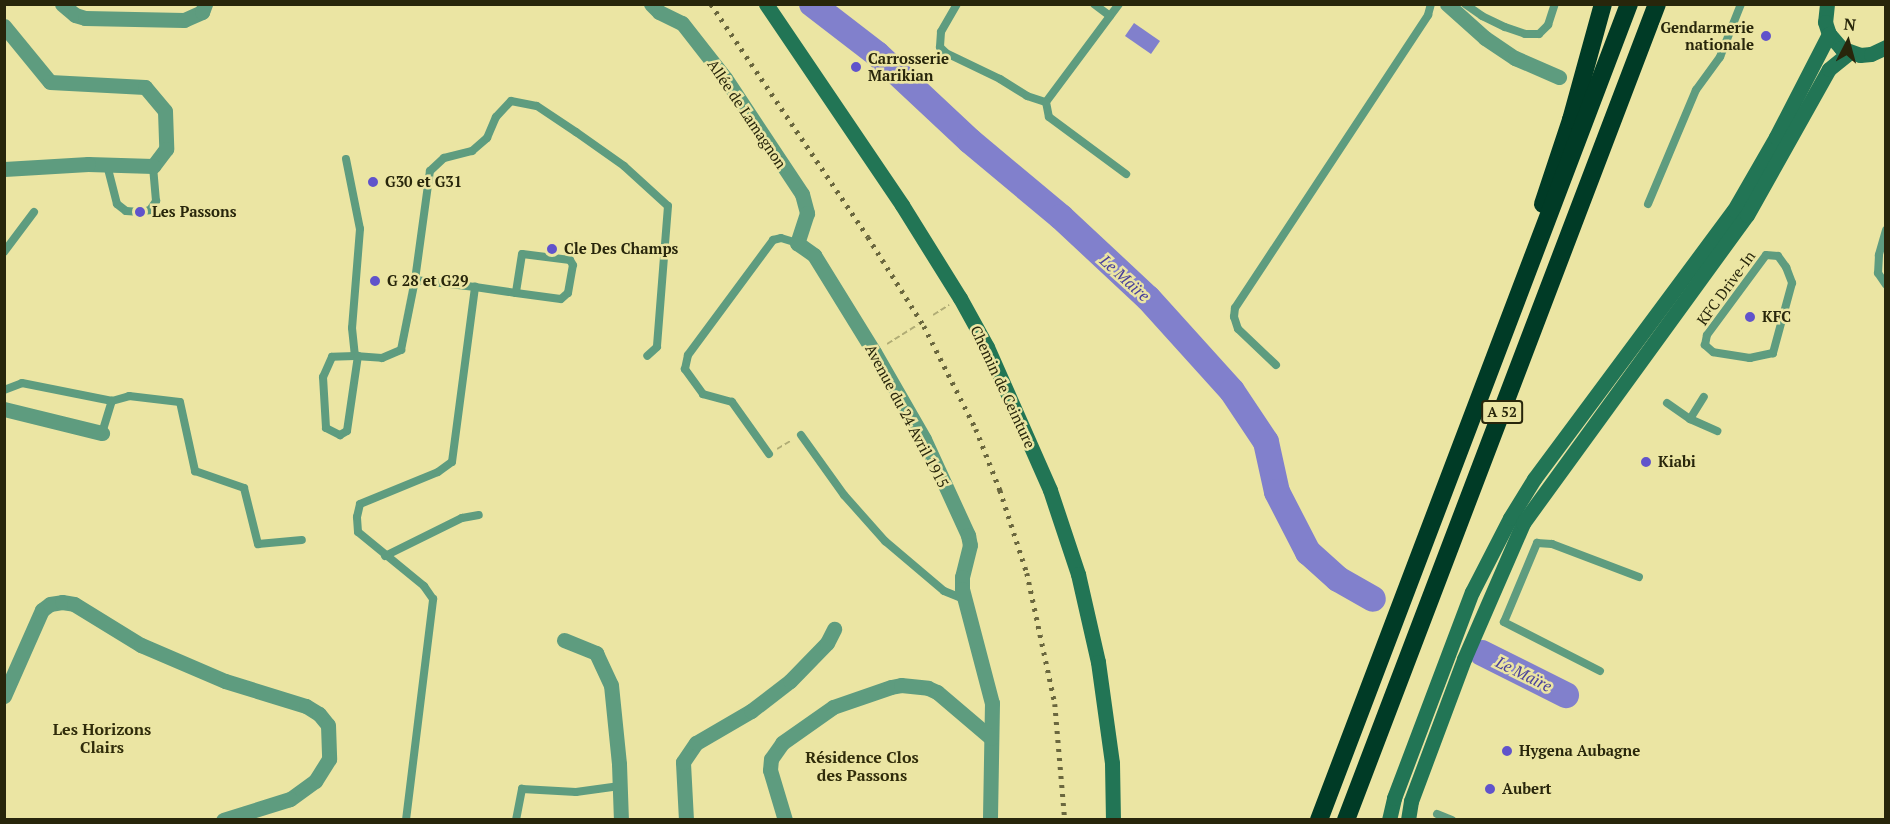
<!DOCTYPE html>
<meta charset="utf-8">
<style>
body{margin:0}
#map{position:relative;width:1890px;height:824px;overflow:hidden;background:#ebe5a3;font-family:"PT Serif",serif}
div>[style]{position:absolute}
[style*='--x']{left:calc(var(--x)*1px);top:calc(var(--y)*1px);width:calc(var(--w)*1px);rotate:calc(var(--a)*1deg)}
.water>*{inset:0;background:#8180cc}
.river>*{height:26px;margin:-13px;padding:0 13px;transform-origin:13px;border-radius:13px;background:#8180cc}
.path>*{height:2px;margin-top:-1px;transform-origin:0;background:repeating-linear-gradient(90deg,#b0ac75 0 6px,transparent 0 9px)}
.service>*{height:8px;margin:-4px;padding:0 4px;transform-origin:4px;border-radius:4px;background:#5e9c7f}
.minor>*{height:15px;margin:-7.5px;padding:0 7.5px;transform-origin:7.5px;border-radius:7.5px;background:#5e9c7f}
.secondary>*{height:15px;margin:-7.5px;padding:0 7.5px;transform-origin:7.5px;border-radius:7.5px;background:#227555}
.motorway>*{height:18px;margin:-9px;padding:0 9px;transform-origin:9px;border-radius:9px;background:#003b26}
.rail>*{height:4.5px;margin-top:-2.25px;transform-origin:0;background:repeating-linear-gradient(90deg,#6a673e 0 3px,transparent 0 9px)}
.dots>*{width:16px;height:16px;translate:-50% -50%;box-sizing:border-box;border:3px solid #ebe5a3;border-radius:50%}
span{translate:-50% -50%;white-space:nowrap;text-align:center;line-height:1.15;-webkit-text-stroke:5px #ebe5a3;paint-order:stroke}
.shield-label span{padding:2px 4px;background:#ebe5a3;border:2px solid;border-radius:4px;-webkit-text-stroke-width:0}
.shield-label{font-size:14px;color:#28260b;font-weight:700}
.poi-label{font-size:15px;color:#28260b;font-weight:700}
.right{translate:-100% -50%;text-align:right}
.left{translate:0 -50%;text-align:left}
.street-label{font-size:15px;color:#28260b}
.water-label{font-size:16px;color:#49409b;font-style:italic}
.neighbourhood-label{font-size:16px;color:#302c0a;font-weight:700}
.frame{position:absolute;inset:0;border:6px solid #28260b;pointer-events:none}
.north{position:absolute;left:1818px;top:12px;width:60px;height:60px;-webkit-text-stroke:4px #ebe5a3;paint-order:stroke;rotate:6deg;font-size:16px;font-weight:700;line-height:24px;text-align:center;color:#28260b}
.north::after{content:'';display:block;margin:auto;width:21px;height:27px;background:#28260b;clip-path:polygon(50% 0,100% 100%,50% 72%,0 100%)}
</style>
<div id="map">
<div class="water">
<div style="clip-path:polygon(1134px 23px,1160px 41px,1151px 54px,1125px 36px)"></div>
</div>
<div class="river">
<div style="--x:812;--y:4;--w:82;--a:37.6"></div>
<div style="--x:877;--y:54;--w:127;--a:43.1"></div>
<div style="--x:970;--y:141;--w:119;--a:39.9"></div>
<div style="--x:1061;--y:217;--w:119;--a:43"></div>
<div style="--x:1148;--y:298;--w:125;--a:47.9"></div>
<div style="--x:1232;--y:391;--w:61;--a:56.3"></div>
<div style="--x:1266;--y:442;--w:51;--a:77.6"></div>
<div style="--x:1277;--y:492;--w:68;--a:62.7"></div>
<div style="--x:1308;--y:552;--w:40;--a:42"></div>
<div style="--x:1338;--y:579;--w:40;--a:29.7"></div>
<div style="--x:1482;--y:653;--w:94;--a:26.6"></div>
</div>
<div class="path">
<div style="--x:933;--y:315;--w:19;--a:-32"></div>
<div style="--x:887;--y:344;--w:36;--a:-32"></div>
<div style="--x:777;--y:449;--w:17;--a:-31"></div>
</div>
<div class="service">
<div style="--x:957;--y:4;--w:32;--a:120"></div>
<div style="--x:941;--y:32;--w:15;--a:94"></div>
<div style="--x:940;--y:47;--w:8;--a:45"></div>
<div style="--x:946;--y:53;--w:60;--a:25.7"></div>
<div style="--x:1000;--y:79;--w:32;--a:32"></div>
<div style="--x:1027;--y:96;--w:20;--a:18"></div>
<div style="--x:1094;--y:4;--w:20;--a:37"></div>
<div style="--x:1119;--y:4;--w:122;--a:126.7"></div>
<div style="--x:1046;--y:102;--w:15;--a:79"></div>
<div style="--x:1049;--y:117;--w:96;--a:36.5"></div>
<div style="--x:1465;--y:4;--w:21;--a:35"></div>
<div style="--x:1482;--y:16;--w:25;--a:26"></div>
<div style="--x:1505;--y:27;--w:21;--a:19"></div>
<div style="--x:1525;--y:34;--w:14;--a:0"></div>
<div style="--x:1539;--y:34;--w:13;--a:-45"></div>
<div style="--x:1548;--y:25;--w:22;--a:-72"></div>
<div style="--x:346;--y:159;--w:71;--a:78.7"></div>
<div style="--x:360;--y:229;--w:99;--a:94.6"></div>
<div style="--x:352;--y:328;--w:28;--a:84"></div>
<div style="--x:355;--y:356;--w:27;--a:4"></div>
<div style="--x:382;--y:358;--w:21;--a:-23"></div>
<div style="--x:401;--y:350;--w:71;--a:-78.7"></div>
<div style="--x:107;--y:165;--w:40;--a:75.6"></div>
<div style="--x:117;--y:204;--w:11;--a:38"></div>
<div style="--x:126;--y:211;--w:14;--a:4"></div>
<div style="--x:140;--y:212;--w:10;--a:-11"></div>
<div style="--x:150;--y:210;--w:11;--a:-56"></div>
<div style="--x:156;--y:201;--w:35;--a:-95"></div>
<div style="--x:1648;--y:204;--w:124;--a:-67.2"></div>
<div style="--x:1696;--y:90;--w:41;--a:-54"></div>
<div style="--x:1720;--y:57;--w:57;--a:-68.4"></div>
<div style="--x:1886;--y:230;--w:26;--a:106"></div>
<div style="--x:1879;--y:255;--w:18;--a:93"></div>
<div style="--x:1878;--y:273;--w:14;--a:56"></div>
<div style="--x:4;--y:252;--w:50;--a:-53.1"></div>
<div style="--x:1766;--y:255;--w:12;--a:5"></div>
<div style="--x:1778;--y:256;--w:14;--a:54"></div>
<div style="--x:1786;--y:267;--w:17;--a:69"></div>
<div style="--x:1792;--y:283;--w:73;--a:105.2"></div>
<div style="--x:1773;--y:353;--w:24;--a:168"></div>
<div style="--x:1750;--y:358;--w:37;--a:-171"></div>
<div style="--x:1713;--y:352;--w:11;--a:-139"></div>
<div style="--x:1705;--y:345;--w:10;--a:-79"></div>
<div style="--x:1707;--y:335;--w:99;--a:-53.6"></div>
<div style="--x:475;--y:287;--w:41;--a:8.3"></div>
<div style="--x:516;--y:293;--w:45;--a:7.6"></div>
<div style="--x:561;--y:299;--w:9;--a:-41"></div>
<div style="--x:568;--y:293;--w:28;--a:-80"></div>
<div style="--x:573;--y:265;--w:6;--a:-121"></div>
<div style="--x:570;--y:260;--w:48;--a:-172.9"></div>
<div style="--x:522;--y:254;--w:39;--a:99"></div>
<div style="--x:355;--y:356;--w:23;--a:178"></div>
<div style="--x:332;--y:357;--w:22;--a:114"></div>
<div style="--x:323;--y:377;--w:51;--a:86.6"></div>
<div style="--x:326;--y:428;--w:16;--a:27"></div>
<div style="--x:340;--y:435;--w:8;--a:-30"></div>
<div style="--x:347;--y:431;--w:76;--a:-81.7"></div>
<div style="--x:1276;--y:365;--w:52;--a:-136.5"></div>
<div style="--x:1238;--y:329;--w:13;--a:-108"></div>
<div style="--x:1234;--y:317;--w:9;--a:-84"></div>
<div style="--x:1235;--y:308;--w:351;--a:-56.6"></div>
<div style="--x:1428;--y:15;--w:11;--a:-75"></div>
<div style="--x:4;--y:390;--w:19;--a:-21"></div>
<div style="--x:22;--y:383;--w:92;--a:11.3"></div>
<div style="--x:1667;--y:403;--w:28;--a:35"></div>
<div style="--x:1690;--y:419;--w:30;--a:24"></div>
<div style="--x:1690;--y:419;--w:26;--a:-58"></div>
<div style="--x:102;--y:433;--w:34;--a:-73"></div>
<div style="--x:112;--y:401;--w:18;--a:-16"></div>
<div style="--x:129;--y:396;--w:51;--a:6.7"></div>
<div style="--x:180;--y:402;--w:71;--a:77.7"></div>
<div style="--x:195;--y:471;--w:52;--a:19.1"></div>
<div style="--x:244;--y:488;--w:58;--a:76"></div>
<div style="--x:258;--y:544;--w:44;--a:-5.2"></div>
<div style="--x:801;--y:435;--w:74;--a:54.4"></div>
<div style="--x:844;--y:495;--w:62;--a:48.3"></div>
<div style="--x:885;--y:541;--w:77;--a:40.3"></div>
<div style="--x:944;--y:591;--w:22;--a:22"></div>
<div style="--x:769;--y:454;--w:64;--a:-125.4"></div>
<div style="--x:732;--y:402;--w:30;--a:-165"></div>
<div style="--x:703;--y:394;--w:31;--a:-126"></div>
<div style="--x:685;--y:369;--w:14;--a:-78"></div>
<div style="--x:688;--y:355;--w:143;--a:-53.5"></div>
<div style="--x:773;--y:240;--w:8;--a:-14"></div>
<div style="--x:781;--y:238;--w:17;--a:17"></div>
<div style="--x:385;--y:556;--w:86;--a:-26.3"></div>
<div style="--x:462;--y:518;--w:17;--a:-10"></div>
<div style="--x:1600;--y:671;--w:108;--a:-153"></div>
<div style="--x:1504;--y:622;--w:86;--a:-67.3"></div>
<div style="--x:1537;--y:543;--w:15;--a:4"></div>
<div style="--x:1552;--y:544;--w:93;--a:20.8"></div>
<div style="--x:1437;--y:814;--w:16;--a:22"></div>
<div style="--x:406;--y:820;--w:223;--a:-83"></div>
<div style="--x:433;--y:599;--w:16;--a:-125"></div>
<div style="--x:424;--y:586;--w:85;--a:-140.7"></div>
<div style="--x:358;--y:532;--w:15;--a:-94"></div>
<div style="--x:357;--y:517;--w:13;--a:-77"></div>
<div style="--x:360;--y:504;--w:84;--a:-22.3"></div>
<div style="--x:438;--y:472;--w:17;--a:-36"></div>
<div style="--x:452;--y:462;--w:177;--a:-82.5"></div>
<div style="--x:475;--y:287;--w:60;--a:-173.3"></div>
<div style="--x:415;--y:280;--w:110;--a:-82.2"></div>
<div style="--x:430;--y:171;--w:19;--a:-43"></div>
<div style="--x:444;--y:158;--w:29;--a:-14"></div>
<div style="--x:472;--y:151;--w:20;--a:-41"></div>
<div style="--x:487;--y:138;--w:23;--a:-67"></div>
<div style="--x:496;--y:117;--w:22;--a:-47"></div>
<div style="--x:511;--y:101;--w:26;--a:11"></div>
<div style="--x:537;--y:106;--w:47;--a:33.7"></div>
<div style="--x:576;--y:132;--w:59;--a:35.3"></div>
<div style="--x:624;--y:166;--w:59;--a:42.3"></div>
<div style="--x:668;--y:206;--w:141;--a:94.5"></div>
<div style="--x:657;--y:347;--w:13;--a:138"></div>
<div style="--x:516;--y:820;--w:32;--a:-79"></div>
<div style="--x:522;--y:789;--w:54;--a:3.2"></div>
<div style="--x:576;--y:792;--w:44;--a:-7.8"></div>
</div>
<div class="minor">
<div style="--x:62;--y:4;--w:17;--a:40"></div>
<div style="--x:75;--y:15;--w:10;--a:17"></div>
<div style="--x:85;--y:18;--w:99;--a:1.2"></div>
<div style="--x:184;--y:20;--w:20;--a:-24"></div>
<div style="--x:202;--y:12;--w:9;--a:-69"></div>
<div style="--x:651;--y:4;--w:11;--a:45"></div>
<div style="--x:659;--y:12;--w:25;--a:26"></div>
<div style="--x:682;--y:23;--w:70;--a:52"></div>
<div style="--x:725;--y:78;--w:139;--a:56.4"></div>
<div style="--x:802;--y:194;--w:20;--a:75"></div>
<div style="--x:807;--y:213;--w:32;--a:108"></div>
<div style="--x:797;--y:243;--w:21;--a:35"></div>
<div style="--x:814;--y:255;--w:114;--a:58.3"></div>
<div style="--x:874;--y:352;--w:100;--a:60.1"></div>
<div style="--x:924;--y:439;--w:106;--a:65.4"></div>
<div style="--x:968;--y:535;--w:10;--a:79"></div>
<div style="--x:970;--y:545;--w:33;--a:104"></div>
<div style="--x:962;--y:577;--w:12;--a:90"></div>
<div style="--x:962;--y:589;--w:118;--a:75.3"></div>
<div style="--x:992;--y:703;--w:117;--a:91"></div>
<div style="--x:1447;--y:4;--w:51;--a:41.8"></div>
<div style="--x:1485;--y:38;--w:36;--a:34"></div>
<div style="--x:1515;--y:58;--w:48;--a:23.4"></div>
<div style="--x:4;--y:26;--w:72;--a:50.6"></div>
<div style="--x:50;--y:82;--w:95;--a:3"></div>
<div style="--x:145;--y:87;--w:31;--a:50"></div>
<div style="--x:165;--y:111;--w:38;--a:88"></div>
<div style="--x:166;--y:149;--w:21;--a:127"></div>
<div style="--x:153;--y:166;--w:65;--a:-178.2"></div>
<div style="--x:88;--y:164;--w:84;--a:176.6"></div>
<div style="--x:4;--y:409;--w:101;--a:13.8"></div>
<div style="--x:564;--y:640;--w:35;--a:22"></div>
<div style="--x:596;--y:653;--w:35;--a:65"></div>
<div style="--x:611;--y:685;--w:79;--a:84.2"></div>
<div style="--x:619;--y:764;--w:56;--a:88"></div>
<div style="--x:4;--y:696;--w:94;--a:-66.2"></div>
<div style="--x:42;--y:610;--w:10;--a:-37"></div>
<div style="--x:50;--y:604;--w:12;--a:-9"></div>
<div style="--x:62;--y:602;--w:12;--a:9"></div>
<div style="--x:74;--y:604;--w:79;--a:31.5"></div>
<div style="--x:141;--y:645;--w:91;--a:23.2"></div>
<div style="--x:225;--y:681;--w:85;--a:17.2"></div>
<div style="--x:306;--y:706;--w:15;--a:32"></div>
<div style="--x:319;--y:714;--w:14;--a:51"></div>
<div style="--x:328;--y:725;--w:34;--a:88"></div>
<div style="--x:329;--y:759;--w:26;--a:122"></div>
<div style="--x:315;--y:781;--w:31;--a:144"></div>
<div style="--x:290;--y:799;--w:70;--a:162.6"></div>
<div style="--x:686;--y:820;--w:58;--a:-93"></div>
<div style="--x:683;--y:762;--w:23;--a:-56"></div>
<div style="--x:696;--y:743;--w:64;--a:-30.2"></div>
<div style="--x:751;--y:711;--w:49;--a:-37.6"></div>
<div style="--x:790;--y:681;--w:53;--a:-45.8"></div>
<div style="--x:827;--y:643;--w:16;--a:-63"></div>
<div style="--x:785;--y:820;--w:52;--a:-106.7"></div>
<div style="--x:770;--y:770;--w:11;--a:-85"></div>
<div style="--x:771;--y:759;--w:19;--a:-55"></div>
<div style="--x:782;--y:743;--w:62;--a:-35.2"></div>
<div style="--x:833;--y:707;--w:61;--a:-19"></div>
<div style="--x:891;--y:687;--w:10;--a:-11"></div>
<div style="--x:901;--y:685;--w:27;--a:6"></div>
<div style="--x:928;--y:688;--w:10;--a:24"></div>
<div style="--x:937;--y:692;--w:71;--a:40.4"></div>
</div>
<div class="secondary">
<div style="--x:766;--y:4;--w:243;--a:55.9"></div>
<div style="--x:902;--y:205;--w:110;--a:58.1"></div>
<div style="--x:960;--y:298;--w:56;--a:61.1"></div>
<div style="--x:987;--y:347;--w:156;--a:66.2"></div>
<div style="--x:1050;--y:490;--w:89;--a:71.6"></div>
<div style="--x:1078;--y:574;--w:90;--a:77.2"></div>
<div style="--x:1098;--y:662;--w:102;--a:82.1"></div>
<div style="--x:1112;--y:763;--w:57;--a:89"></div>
<div style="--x:1827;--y:4;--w:18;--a:96"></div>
<div style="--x:1825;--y:22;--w:13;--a:72"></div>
<div style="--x:1829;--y:34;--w:18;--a:49"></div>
<div style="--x:1841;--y:48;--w:20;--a:20"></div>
<div style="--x:1860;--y:55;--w:11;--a:-5"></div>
<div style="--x:1871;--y:54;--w:17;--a:-25"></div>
<div style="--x:1389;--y:820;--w:23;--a:-77"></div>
<div style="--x:1394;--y:798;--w:220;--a:-69.3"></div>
<div style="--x:1472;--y:592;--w:83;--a:-62.8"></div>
<div style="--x:1510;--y:518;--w:46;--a:-58.4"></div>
<div style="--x:1534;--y:479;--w:335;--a:-53.4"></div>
<div style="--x:1734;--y:210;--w:84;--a:-60.1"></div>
<div style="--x:1776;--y:137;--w:116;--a:-62.8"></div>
<div style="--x:1408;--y:820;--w:19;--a:-81"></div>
<div style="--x:1411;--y:801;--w:152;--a:-69.5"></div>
<div style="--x:1464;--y:659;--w:148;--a:-66.5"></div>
<div style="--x:1523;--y:523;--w:381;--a:-54"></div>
<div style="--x:1747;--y:215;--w:167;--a:-60.7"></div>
<div style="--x:1829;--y:69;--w:26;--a:-39"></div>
</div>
<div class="motorway">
<div style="--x:1543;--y:204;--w:89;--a:-71.6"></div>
<div style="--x:1571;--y:120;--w:120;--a:-74.6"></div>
<div style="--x:1319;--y:820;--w:873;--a:-69.2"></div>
<div style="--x:1346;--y:820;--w:873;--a:-69.14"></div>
</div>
<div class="rail">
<div style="--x:711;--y:4;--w:281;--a:56"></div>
<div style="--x:868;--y:237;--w:105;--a:57.8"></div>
<div style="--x:924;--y:326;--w:115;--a:63.2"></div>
<div style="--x:976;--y:429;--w:66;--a:68.5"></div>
<div style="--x:1000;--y:490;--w:87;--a:72"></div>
<div style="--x:1027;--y:573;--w:134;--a:77.9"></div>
<div style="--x:1055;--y:704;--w:116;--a:85.1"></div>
</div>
<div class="dots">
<div style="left:1766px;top:36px;background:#6053cb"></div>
<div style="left:856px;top:67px;background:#6053cb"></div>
<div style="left:373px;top:182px;background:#6053cb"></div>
<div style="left:140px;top:212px;background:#6053cb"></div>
<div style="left:552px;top:249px;background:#6053cb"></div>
<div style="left:375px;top:281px;background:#6053cb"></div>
<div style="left:1750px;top:317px;background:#6053cb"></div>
<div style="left:1646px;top:462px;background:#6053cb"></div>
<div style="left:1507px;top:751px;background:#6053cb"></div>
<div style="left:1490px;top:789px;background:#6053cb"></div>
</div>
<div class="shield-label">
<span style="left:1502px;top:412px">A 52</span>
</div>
<div class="poi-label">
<span class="right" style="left:1754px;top:36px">Gendarmerie<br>nationale</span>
<span class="left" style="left:868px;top:67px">Carrosserie<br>Marikian</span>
<span class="left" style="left:385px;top:182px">G30 et G31</span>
<span class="left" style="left:152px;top:212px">Les Passons</span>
<span class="left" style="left:564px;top:249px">Cle Des Champs</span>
<span class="left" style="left:387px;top:281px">G 28 et G29</span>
<span class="left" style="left:1762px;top:317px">KFC</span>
<span class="left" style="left:1658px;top:462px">Kiabi</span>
<span class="left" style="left:1519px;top:751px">Hygena Aubagne</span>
<span class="left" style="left:1502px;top:789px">Aubert</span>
</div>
<div class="street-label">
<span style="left:747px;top:114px;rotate:56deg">Allée de Lamagnon</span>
<span style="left:1726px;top:288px;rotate:-54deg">KFC Drive-In</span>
<span style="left:1003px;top:387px;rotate:65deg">Chemin de Ceinture</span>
<span style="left:907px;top:416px;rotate:62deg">Avenue du 24 Avril 1915</span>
</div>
<div class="water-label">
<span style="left:1125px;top:278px;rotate:42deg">Le Maïre</span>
<span style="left:1524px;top:674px;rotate:26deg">Le Maïre</span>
</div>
<div class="neighbourhood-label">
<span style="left:102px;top:738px">Les Horizons<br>Clairs</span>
<span style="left:862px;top:766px">Résidence Clos<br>des Passons</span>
</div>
<div class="frame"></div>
<div class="north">N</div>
</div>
